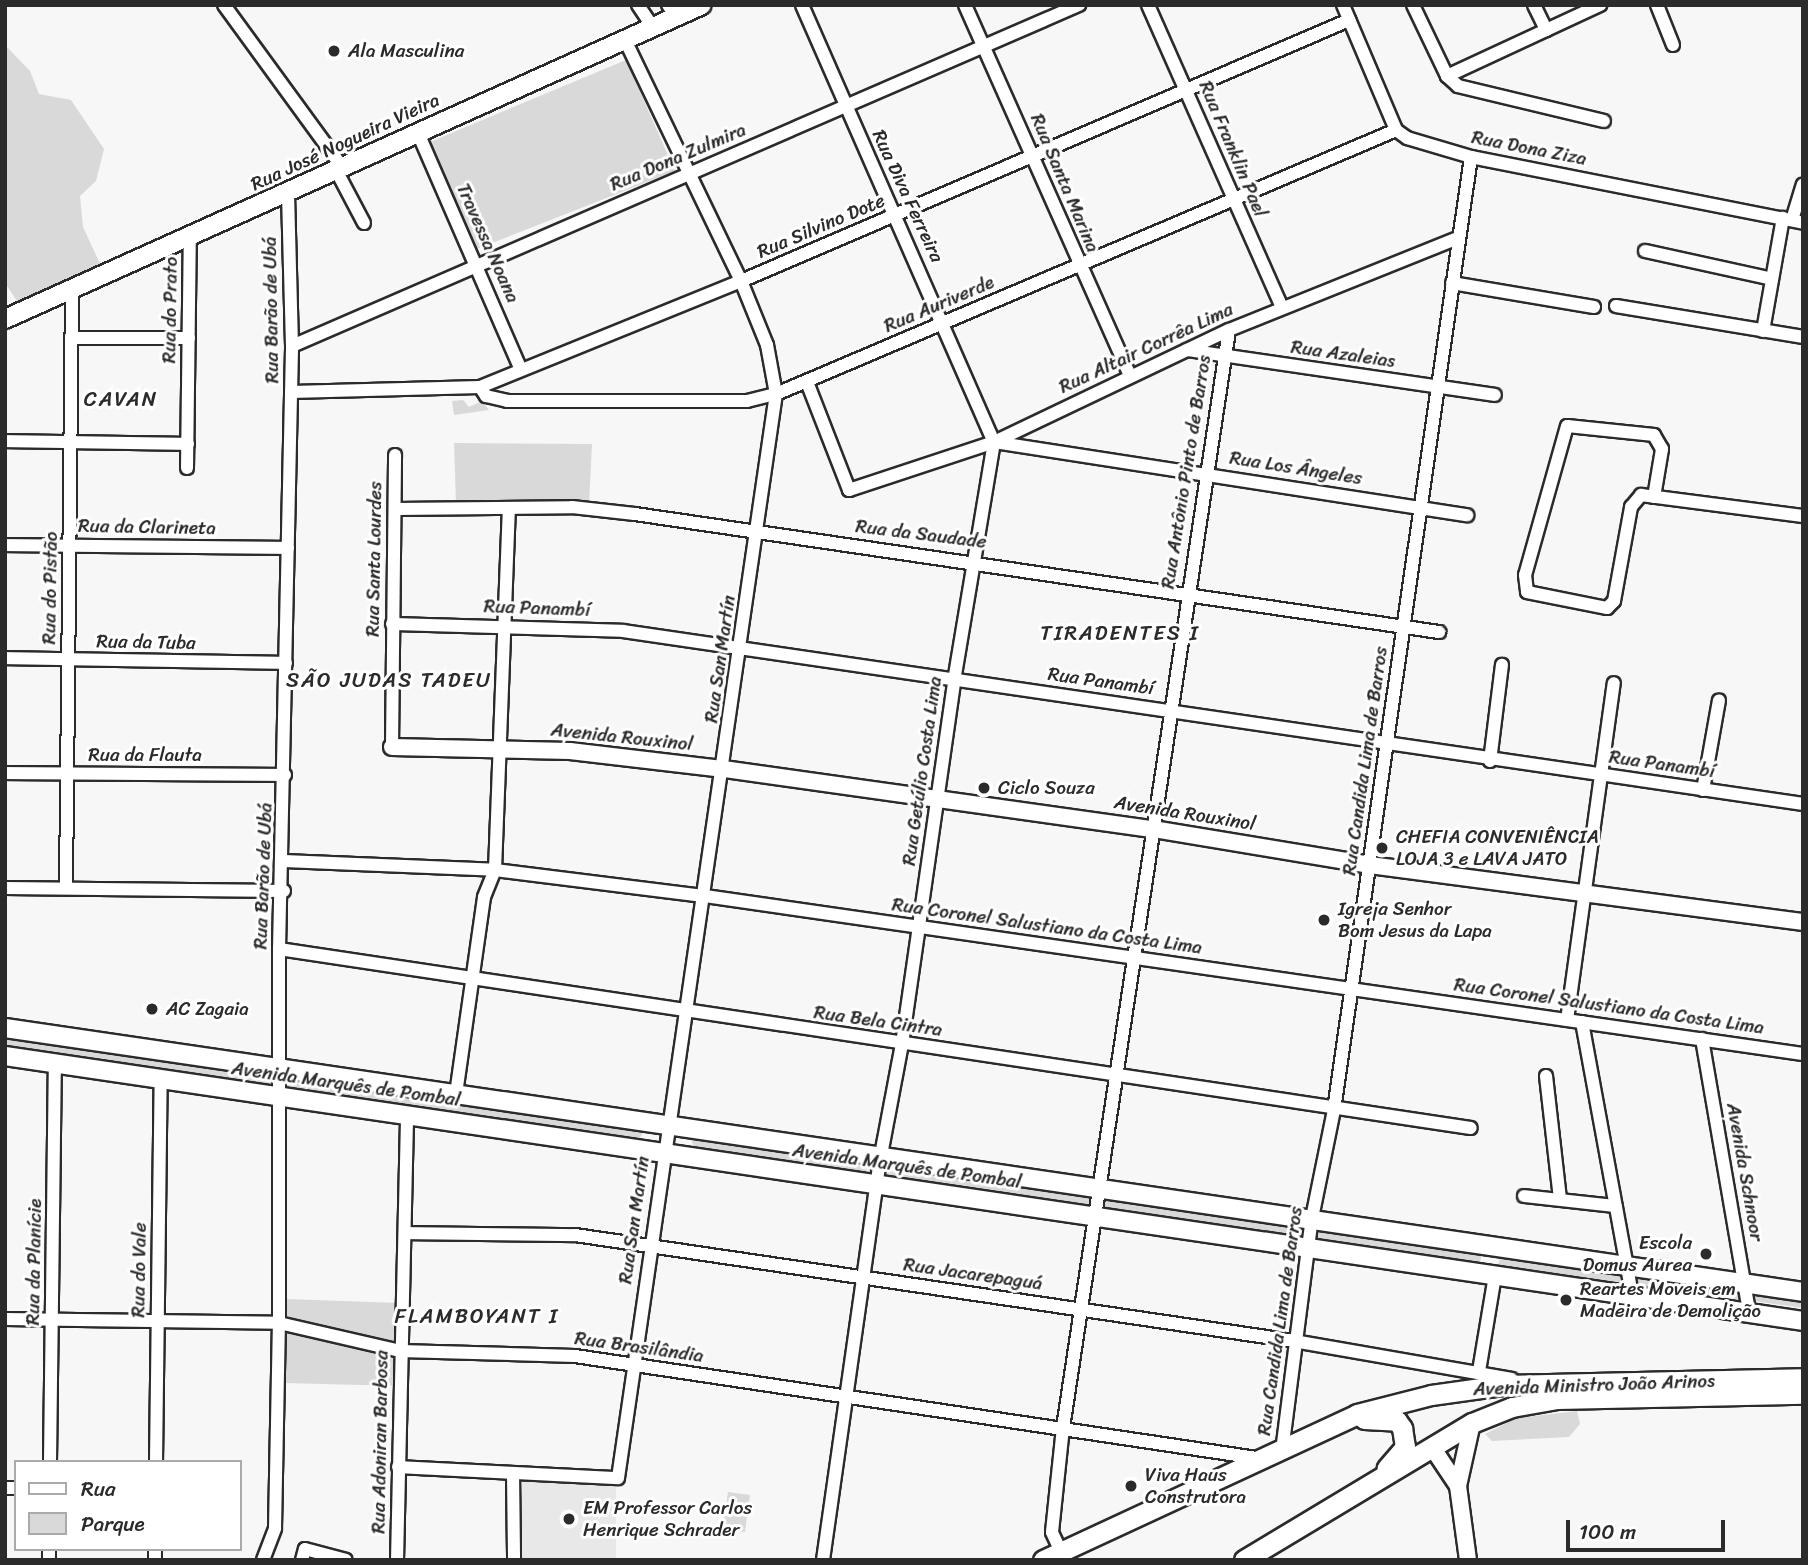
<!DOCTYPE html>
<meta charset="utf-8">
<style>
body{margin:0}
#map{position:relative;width:1808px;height:1565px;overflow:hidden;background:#f7f7f7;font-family:Sriracha,sans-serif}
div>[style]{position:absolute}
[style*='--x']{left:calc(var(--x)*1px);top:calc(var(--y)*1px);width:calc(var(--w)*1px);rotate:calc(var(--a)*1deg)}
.built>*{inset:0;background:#e8e8e8}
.green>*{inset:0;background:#d9d9d9}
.roads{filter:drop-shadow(2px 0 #2b2b2b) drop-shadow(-2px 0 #2b2b2b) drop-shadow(0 2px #2b2b2b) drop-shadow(0 -2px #2b2b2b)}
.minor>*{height:12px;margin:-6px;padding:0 6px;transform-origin:6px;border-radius:6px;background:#fff}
.tertiary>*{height:16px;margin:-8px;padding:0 8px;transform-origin:8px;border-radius:8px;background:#fff}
.secondary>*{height:18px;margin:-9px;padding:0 9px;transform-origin:9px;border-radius:9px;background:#fff}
.primary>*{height:19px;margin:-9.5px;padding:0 9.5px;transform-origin:9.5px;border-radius:9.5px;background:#fff}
.dots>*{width:19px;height:19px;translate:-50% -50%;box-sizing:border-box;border:4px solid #fff;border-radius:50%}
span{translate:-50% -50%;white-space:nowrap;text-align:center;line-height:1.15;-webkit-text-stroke:6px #fff;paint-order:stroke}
.poi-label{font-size:19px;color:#2b2b2b}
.left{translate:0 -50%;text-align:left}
.right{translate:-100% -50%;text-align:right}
.street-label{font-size:19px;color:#2b2b2b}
.neighbourhood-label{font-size:21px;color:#2b2b2b;letter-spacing:2px}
.frame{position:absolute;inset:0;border:7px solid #2b2b2b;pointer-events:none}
.legend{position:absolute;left:14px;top:1460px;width:228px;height:91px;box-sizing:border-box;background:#fff;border:2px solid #aaa;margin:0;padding:9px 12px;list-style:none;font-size:21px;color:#2b2b2b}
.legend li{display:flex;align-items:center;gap:14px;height:35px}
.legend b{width:35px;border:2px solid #aaa}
.scale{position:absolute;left:1566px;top:1520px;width:159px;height:32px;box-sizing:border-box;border:4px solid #2b2b2b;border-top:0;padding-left:9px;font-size:21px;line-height:24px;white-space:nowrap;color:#2b2b2b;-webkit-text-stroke:5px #fff;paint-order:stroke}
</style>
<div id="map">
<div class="built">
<div style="clip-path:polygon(522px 1477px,616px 1479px,616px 1560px,522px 1560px)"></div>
</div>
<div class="green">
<div style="clip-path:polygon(5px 45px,30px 71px,39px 94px,71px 100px,104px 149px,96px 181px,80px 196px,83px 227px,102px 268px,21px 307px,5px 283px)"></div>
<div style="clip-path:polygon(626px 60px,675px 171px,477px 249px,430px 142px)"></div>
<div style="clip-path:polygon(463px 400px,469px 407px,482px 401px,489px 410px,454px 415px,452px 401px)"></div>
<div style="clip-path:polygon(454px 443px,592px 444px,589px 504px,456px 504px)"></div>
<div style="clip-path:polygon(5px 1033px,641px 1126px,643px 1133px,639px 1139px,5px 1048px)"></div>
<div style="clip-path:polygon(696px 1134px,1483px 1249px,1480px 1262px,850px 1170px,694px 1147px,691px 1140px)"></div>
<div style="clip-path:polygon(1502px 1252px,1803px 1296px,1803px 1308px,1498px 1265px)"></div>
<div style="clip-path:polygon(285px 1299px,400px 1303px,399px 1386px,284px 1383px)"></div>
<div style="clip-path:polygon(1577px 1411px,1580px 1424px,1569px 1437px,1492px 1441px,1485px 1434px,1517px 1418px)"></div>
<div style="clip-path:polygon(728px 1492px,750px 1495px,745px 1532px,723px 1529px)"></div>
</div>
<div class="roads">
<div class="minor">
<div style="--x:224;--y:5;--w:200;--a:53.9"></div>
<div style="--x:638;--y:5;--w:27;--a:56"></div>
<div style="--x:668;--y:5;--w:14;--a:56"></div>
<div style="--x:802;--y:5;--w:477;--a:66.3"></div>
<div style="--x:965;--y:5;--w:405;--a:66"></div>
<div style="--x:1148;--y:5;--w:331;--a:66.1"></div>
<div style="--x:1343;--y:5;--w:136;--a:67"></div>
<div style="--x:1396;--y:130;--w:14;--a:36"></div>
<div style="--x:1407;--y:138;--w:67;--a:16.5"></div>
<div style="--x:1471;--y:157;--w:338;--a:11.2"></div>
<div style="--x:1413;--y:5;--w:79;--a:64.4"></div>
<div style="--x:1447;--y:76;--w:15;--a:42"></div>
<div style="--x:1458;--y:86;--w:150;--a:13.5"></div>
<div style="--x:1534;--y:5;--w:28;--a:64"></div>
<div style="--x:1657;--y:5;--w:43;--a:68.2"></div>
<div style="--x:1447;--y:76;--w:169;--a:-24.9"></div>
<div style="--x:418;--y:133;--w:258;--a:66.5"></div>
<div style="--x:336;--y:170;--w:60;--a:62.2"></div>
<div style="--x:1792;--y:220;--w:37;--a:-73"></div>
<div style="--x:1645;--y:251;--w:130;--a:12.4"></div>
<div style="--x:1452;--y:283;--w:144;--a:9.6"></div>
<div style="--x:1616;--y:306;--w:190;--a:9.4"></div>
<div style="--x:1763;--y:331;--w:115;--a:-80"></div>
<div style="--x:73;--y:338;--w:116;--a:0"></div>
<div style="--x:292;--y:346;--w:858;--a:-23.43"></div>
<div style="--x:1187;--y:350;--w:311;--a:8.3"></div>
<div style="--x:807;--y:382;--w:116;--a:68.7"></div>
<div style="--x:849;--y:490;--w:153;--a:-18.3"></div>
<div style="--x:994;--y:442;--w:260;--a:-25.5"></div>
<div style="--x:1229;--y:330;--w:247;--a:-21.9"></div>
<div style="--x:480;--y:387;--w:11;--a:56"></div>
<div style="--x:486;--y:396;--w:22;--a:13"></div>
<div style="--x:507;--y:401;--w:240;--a:0"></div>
<div style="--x:747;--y:401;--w:30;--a:-14"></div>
<div style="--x:776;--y:394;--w:674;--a:-23.06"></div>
<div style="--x:291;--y:392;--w:189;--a:-1.5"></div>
<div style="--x:480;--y:387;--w:282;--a:-22.1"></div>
<div style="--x:741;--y:281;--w:662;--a:-23.23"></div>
<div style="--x:5;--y:441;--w:183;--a:0.9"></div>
<div style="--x:994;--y:442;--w:479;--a:8.8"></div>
<div style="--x:187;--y:468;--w:232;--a:-89.3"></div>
<div style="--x:1654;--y:497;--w:49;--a:-80.5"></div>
<div style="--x:1662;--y:449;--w:16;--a:-120"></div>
<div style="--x:1654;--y:435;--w:87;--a:-174.1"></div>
<div style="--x:1567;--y:426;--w:155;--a:105.7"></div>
<div style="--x:1525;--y:575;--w:17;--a:83"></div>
<div style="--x:1527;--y:592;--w:82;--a:11.3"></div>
<div style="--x:1607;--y:608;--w:10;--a:-45"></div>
<div style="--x:1614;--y:601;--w:96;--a:-79.7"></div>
<div style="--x:1631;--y:507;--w:16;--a:-50"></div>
<div style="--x:1641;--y:495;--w:163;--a:7.4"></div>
<div style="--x:395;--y:509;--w:177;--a:-0.6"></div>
<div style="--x:572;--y:507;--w:63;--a:6.3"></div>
<div style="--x:635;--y:514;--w:813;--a:8.35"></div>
<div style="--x:5;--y:545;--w:283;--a:0.6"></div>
<div style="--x:392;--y:624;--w:231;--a:1.7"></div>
<div style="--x:623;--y:631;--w:1193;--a:8.34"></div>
<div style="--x:5;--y:658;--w:281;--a:1"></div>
<div style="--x:392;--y:747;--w:292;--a:-89.4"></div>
<div style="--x:1490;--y:761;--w:97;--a:-82.9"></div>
<div style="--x:5;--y:773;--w:280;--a:0.4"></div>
<div style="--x:1703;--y:790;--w:91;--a:-79.9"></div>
<div style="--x:284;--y:861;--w:211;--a:2.4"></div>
<div style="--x:495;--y:870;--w:212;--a:7.1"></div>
<div style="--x:705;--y:896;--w:1109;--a:8.19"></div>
<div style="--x:5;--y:888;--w:279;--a:0.6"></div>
<div style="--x:66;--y:888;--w:599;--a:-89.43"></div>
<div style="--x:279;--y:949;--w:1205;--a:8.54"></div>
<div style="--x:1567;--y:1020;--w:340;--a:-82.1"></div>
<div style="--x:1582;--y:1022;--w:277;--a:79.6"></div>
<div style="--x:1702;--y:1039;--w:277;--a:80.2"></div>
<div style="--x:1546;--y:1076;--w:124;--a:83.5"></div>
<div style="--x:456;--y:1094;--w:199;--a:-81.9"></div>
<div style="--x:484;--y:897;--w:29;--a:-68"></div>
<div style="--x:495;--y:870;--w:362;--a:-87.8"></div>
<div style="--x:1524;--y:1196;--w:92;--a:6.3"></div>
<div style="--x:405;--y:1233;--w:170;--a:0.7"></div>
<div style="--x:575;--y:1235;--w:727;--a:8.39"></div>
<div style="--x:1294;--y:1341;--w:221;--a:9.9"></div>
<div style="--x:5;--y:1319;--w:274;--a:0.8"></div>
<div style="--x:279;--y:1323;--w:124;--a:13"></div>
<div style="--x:400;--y:1351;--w:175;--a:1.6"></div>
<div style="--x:575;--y:1356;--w:690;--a:8.51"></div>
<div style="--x:1479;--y:1371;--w:97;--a:-80.5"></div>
<div style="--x:1282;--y:1451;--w:235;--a:-82.7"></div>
<div style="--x:1312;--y:1218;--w:110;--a:-78.5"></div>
<div style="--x:1334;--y:1110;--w:963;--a:-81.82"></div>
<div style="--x:50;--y:1462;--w:399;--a:-89.3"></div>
<div style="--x:156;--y:1462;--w:383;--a:-89.3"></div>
<div style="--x:398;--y:1467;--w:220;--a:2.9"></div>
<div style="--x:618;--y:1478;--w:1095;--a:-81.71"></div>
<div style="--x:776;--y:394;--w:50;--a:-100.4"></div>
<div style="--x:767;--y:345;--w:69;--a:-112.1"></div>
<div style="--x:741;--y:281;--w:267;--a:-115.7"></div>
<div style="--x:513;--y:1473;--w:87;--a:89.3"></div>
<div style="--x:5;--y:1488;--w:11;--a:0"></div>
<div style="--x:1063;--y:1556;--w:26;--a:-115"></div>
<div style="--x:1052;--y:1532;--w:105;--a:-84"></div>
<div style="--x:1063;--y:1428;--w:1110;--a:-81.4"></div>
<div style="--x:49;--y:1560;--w:11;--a:-90"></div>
<div style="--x:155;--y:1560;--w:11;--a:-90"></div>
<div style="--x:263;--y:1560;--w:34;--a:-69"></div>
<div style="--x:275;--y:1528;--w:205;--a:-88.9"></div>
<div style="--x:279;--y:1323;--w:374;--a:-90"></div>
<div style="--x:279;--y:949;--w:603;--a:-88.76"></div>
<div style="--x:292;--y:346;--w:154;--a:-91.5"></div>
<div style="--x:302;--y:1560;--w:11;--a:-75"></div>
<div style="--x:305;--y:1549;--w:42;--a:15"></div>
<div style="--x:397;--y:1560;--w:446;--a:-88.7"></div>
<div style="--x:823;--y:1560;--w:409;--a:-81.9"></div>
<div style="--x:881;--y:1155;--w:113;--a:-79.3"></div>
<div style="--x:902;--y:1044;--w:367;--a:-81.8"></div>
<div style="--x:954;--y:681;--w:242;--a:-80.5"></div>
</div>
<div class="tertiary">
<div style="--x:392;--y:747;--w:178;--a:1.3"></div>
<div style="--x:570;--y:751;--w:155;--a:6.7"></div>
<div style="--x:724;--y:769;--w:433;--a:8"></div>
<div style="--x:1153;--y:829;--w:220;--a:9.4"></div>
<div style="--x:1370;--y:865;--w:437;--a:7.5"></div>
<div style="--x:1432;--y:1447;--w:47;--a:56.3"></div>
<div style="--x:1468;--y:1560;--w:75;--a:-97.7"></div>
<div style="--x:1458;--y:1486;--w:65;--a:-77.5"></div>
</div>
<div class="secondary">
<div style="--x:5;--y:319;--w:764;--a:-24.25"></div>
<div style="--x:5;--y:1028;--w:1817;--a:8.35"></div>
<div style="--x:5;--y:1056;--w:1817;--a:8.38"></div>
</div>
<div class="primary">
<div style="--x:1364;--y:1419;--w:33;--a:3"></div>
<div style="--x:1397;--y:1421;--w:9;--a:54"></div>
<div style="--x:1402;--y:1428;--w:19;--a:81"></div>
<div style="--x:1405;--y:1447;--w:28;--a:131"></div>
<div style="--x:1043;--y:1560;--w:346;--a:-24.9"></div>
<div style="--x:1357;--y:1414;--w:76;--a:-14.4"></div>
<div style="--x:1431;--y:1395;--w:72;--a:-8"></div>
<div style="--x:1502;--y:1385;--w:301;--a:-1.3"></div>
<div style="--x:1244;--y:1560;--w:266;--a:-31"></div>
<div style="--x:1472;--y:1423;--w:43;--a:-21.8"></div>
<div style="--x:1512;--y:1407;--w:46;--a:-10.1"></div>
<div style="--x:1557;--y:1399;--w:246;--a:-1.2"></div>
</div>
</div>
<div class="dots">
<div style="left:334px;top:51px;background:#2b2b2b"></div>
<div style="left:984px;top:788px;background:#2b2b2b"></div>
<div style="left:1382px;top:848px;background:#2b2b2b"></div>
<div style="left:1324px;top:920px;background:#2b2b2b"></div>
<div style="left:152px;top:1009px;background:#2b2b2b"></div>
<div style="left:1706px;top:1254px;background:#2b2b2b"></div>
<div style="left:1566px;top:1300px;background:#2b2b2b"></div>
<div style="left:1131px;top:1486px;background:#2b2b2b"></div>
<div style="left:569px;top:1519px;background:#2b2b2b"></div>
</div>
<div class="poi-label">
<span class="left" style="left:348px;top:51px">Ala Masculina</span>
<span class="left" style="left:998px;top:788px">Ciclo Souza</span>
<span class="left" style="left:1396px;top:848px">CHEFIA CONVENIÊNCIA<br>LOJA 3 e LAVA JATO</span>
<span class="left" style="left:1338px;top:920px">Igreja Senhor<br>Bom Jesus da Lapa</span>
<span class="left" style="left:166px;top:1009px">AC Zagaia</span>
<span class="right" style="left:1692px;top:1254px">Escola<br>Domus Aurea</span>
<span class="left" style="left:1580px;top:1300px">Reartes Moveis em<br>Madeira de Demolição</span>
<span class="left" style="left:1145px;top:1486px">Viva Haus<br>Construtora</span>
<span class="left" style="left:583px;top:1519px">EM Professor Carlos<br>Henrique Schrader</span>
</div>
<div class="street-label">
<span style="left:345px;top:142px;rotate:-25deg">Rua José Nogueira Vieira</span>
<span style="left:1529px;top:148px;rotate:11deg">Rua Dona Ziza</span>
<span style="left:1233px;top:149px;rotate:67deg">Rua Franklin Pael</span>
<span style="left:678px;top:157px;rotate:-23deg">Rua Dona Zulmira</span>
<span style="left:1065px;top:183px;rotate:67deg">Rua Santa Marina</span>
<span style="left:908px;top:196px;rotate:65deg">Rua Diva Ferreira</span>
<span style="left:821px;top:226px;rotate:-23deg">Rua Silvino Dote</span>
<span style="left:488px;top:243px;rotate:66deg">Travessa Noana</span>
<span style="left:939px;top:304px;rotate:-23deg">Rua Auriverde</span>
<span style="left:170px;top:310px;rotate:-89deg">Rua do Prato</span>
<span style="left:271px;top:310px;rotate:-91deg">Rua Barão de Ubá</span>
<span style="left:1146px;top:348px;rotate:-25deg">Rua Altair Corrêa Lima</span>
<span style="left:1343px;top:354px;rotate:8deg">Rua Azaleias</span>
<span style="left:1296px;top:468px;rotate:9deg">Rua Los Ângeles</span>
<span style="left:1186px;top:472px;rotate:-81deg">Rua Antônio Pinto de Barros</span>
<span style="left:147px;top:527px;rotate:1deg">Rua da Clarineta</span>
<span style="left:921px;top:534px;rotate:7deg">Rua da Saudade</span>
<span style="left:374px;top:559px;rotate:-89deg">Rua Santa Lourdes</span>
<span style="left:50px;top:588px;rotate:-89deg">Rua do Pistão</span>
<span style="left:537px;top:608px;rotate:2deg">Rua Panambí</span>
<span style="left:146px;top:642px;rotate:1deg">Rua da Tuba</span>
<span style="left:720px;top:659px;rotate:-82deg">Rua San Martín</span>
<span style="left:1101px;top:681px;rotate:8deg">Rua Panambí</span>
<span style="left:622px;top:737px;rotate:6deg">Avenida Rouxinol</span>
<span style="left:145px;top:755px">Rua da Flauta</span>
<span style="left:1365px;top:761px;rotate:-82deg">Rua Candida Lima de Barros</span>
<span style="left:1662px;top:764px;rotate:8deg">Rua Panambí</span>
<span style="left:922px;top:771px;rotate:-82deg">Rua Getúlio Costa Lima</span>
<span style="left:1185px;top:813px;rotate:9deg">Avenida Rouxinol</span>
<span style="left:263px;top:876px;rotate:-88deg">Rua Barão de Ubá</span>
<span style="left:1047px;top:926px;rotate:8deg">Rua Coronel Salustiano da Costa Lima</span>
<span style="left:1609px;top:1006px;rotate:8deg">Rua Coronel Salustiano da Costa Lima</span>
<span style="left:878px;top:1021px;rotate:8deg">Rua Bela Cintra</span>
<span style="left:346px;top:1084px;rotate:8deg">Avenida Marquês de Pombal</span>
<span style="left:907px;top:1166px;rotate:8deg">Avenida Marquês de Pombal</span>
<span style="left:1745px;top:1172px;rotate:80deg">Avenida Schnoor</span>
<span style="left:634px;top:1220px;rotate:-82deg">Rua San Martín</span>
<span style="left:34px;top:1262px;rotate:-89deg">Rua da Planície</span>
<span style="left:139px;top:1270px;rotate:-89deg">Rua do Vale</span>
<span style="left:973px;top:1274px;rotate:8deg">Rua Jacarepaguá</span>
<span style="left:1280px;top:1321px;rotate:-82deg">Rua Candida Lima de Barros</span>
<span style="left:639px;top:1347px;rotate:8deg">Rua Brasilândia</span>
<span style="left:1594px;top:1385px;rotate:-2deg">Avenida Ministro João Arinos</span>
<span style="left:380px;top:1442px;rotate:-89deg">Rua Adoniran Barbosa</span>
</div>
<div class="neighbourhood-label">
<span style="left:121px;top:399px">CAVAN</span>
<span style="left:1120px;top:633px">TIRADENTES I</span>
<span style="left:389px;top:680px">SÃO JUDAS TADEU</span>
<span style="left:477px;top:1316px">FLAMBOYANT I</span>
</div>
<div class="frame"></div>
<ul class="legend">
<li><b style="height:9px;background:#fff"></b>Rua</li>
<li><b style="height:19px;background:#d9d9d9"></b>Parque</li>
</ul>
<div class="scale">100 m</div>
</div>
